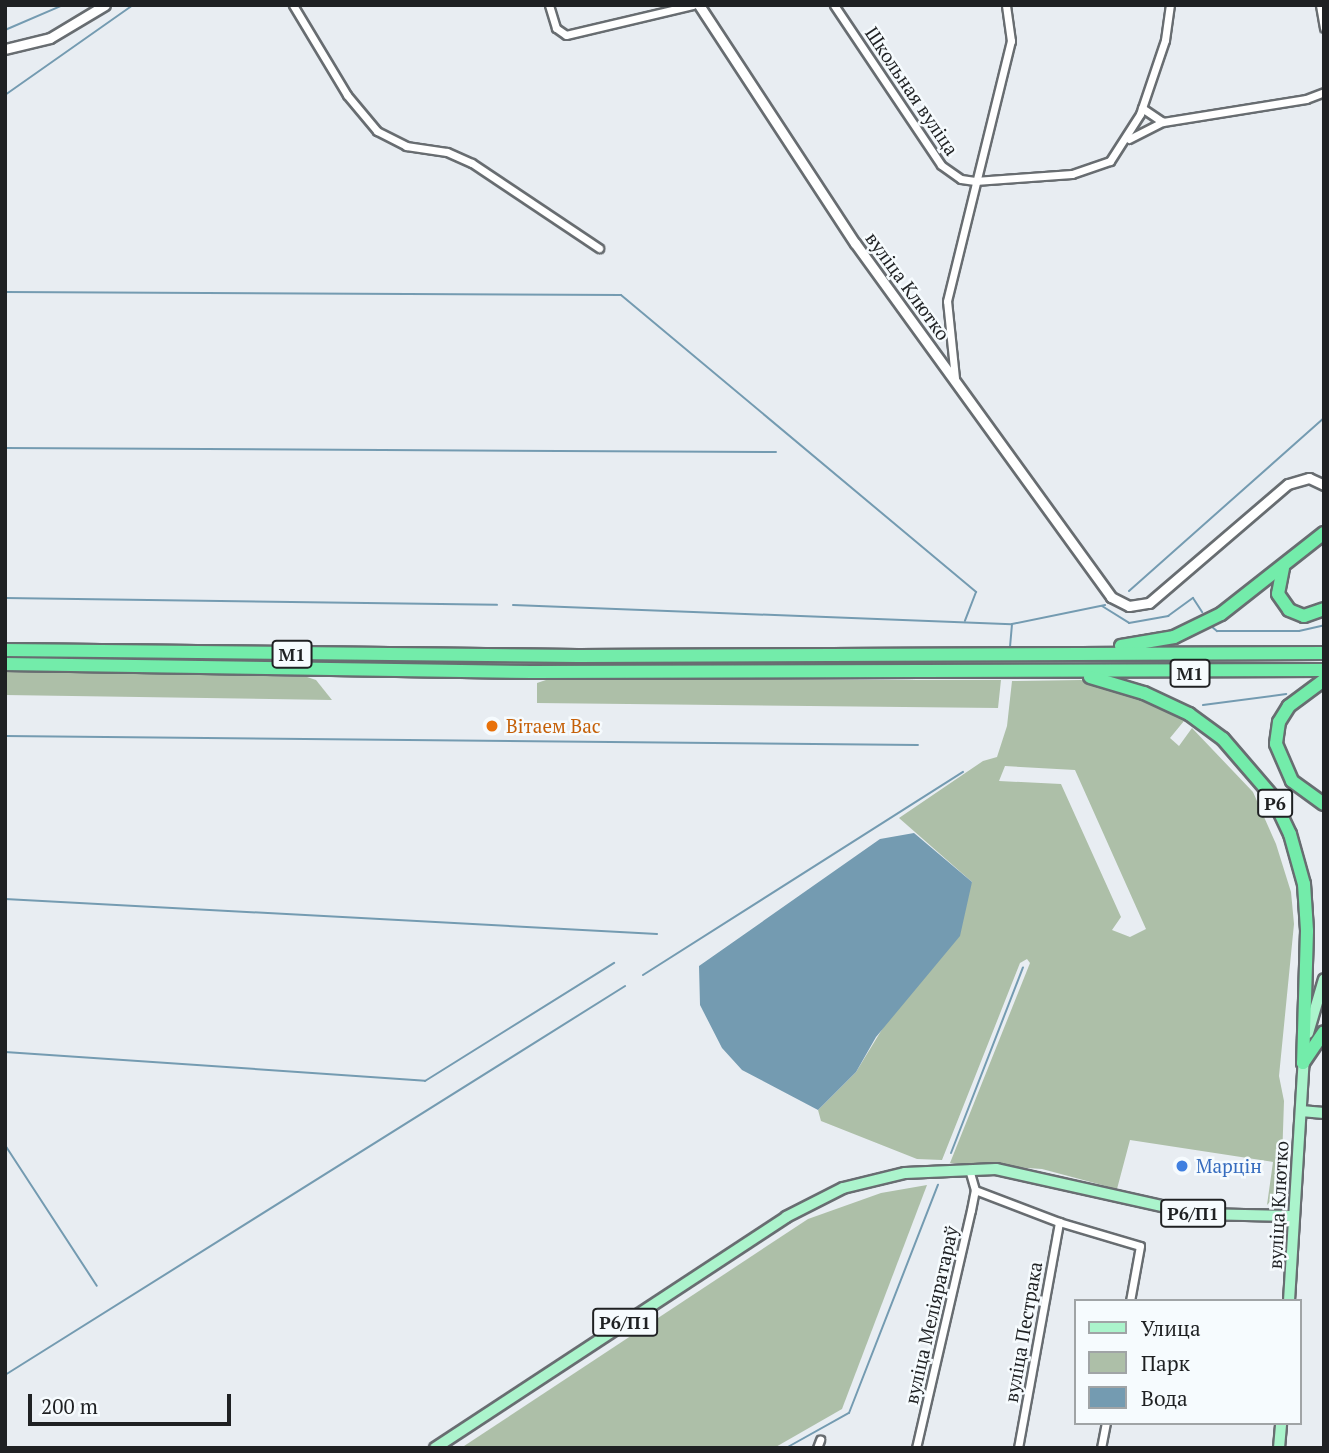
<!DOCTYPE html>
<meta charset="utf-8">
<style>
body{margin:0}
#map{position:relative;width:1329px;height:1453px;overflow:hidden;background:#e8edf2;font-family:"PT Serif",serif}
div>[style]{position:absolute}
[style*='--x']{left:calc(var(--x)*1px);top:calc(var(--y)*1px);width:calc(var(--w)*1px);rotate:calc(var(--a)*1deg)}
.green>*{inset:0;background:#adbfa8}
.water>*{inset:0;background:#749bb1}
.stream>*{height:2px;margin:-1px;padding:0 1px;transform-origin:1px;border-radius:1px;background:#749bb1}
.roads{filter:drop-shadow(2px 0 #686d71) drop-shadow(-2px 0 #686d71) drop-shadow(0 2px #686d71) drop-shadow(0 -2px #686d71)}
.minor>*{height:7px;margin:-3.5px;padding:0 3.5px;transform-origin:3.5px;border-radius:3.5px;background:#fff}
.tertiary>*{height:9px;margin:-4.5px;padding:0 4.5px;transform-origin:4.5px;border-radius:4.5px;background:#fff}
.primary>*{height:10px;margin:-5px;padding:0 5px;transform-origin:5px;border-radius:5px;background:#abf4cc}
.motorway>*{height:12px;margin:-6px;padding:0 6px;transform-origin:6px;border-radius:6px;background:#73ecaa}
.dots>*{width:19px;height:19px;translate:-50% -50%;box-sizing:border-box;border:4px solid #f6fbfe;border-radius:50%}
span{translate:-50% -50%;white-space:nowrap;text-align:center;line-height:1.15;-webkit-text-stroke:5px #f6fbfe;paint-order:stroke}
.shield-label span{padding:2px 5px;background:#f6fbfe;border:2px solid;border-radius:5px;-webkit-text-stroke-width:0}
.shield-label{font-size:18px;color:#1f2123;font-weight:700}
.street-label{font-size:19px;color:#1f2123}
.food-label{font-size:19px;color:#c56008}
.left{translate:0 -50%;text-align:left}
.shop-label{font-size:19px;color:#366cbe}
.frame{position:absolute;inset:0;border:7px solid #1f2123;pointer-events:none}
.legend{position:absolute;left:1074px;top:1299px;width:228px;height:126px;box-sizing:border-box;background:#f6fbfe;border:2px solid #a0a4a6;margin:0;padding:9px 12px;list-style:none;font-size:21px;color:#1f2123}
.legend li{display:flex;align-items:center;gap:14px;height:35px}
.legend b{width:35px;border:2px solid #a0a4a6}
.scale{position:absolute;left:28px;top:1394px;width:203px;height:32px;box-sizing:border-box;border:4px solid #1f2123;border-top:0;padding-left:9px;font-size:21px;line-height:24px;white-space:nowrap;color:#1f2123;-webkit-text-stroke:5px #f6fbfe;paint-order:stroke}
</style>
<div id="map">
<div class="green">
<div style="clip-path:polygon(5px 668px,307px 677px,316px 680px,332px 700px,5px 695px)"></div>
<div style="clip-path:polygon(552px 678px,862px 680px,1001px 680px,998px 708px,537px 703px,537px 683px)"></div>
<div style="clip-path:polygon(evenodd,1081px 680px,1157px 704px,1184px 721px,1170px 738px,1179px 746px,1192px 728px,1253px 792px,1276px 844px,1291px 892px,1294px 924px,1279px 1076px,1284px 1101px,1281px 1190px,1267px 1205px,1273px 1162px,1130px 1140px,1117px 1189px,1042px 1169px,950px 1163px,1030px 963px,1027px 959px,1020px 963px,942px 1160px,917px 1159px,821px 1121px,818px 1110px,856px 1072px,972px 882px,899px 818px,983px 761px,997px 757px,1007px 726px,1012px 681px,1081px 680px,1005px 766px,1075px 770px,1146px 929px,1130px 937px,1112px 930px,1121px 917px,1061px 784px,999px 781px,1005px 766px)"></div>
<div style="clip-path:polygon(927px 1185px,842px 1409px,774px 1448px,461px 1448px,808px 1219px,881px 1193px)"></div>
</div>
<div class="water">
<div style="clip-path:polygon(914px 833px,972px 882px,960px 936px,876px 1037px,856px 1072px,818px 1110px,742px 1070px,722px 1048px,700px 1005px,699px 966px,880px 839px)"></div>
</div>
<div class="stream">
<div style="--x:5;--y:30;--w:63;--a:-23.3"></div>
<div style="--x:5;--y:95;--w:156;--a:-35.1"></div>
<div style="--x:5;--y:292;--w:616;--a:0.28"></div>
<div style="--x:621;--y:295;--w:463;--a:39.9"></div>
<div style="--x:976;--y:592;--w:31;--a:111"></div>
<div style="--x:5;--y:448;--w:771;--a:0.3"></div>
<div style="--x:1129;--y:591;--w:261;--a:-41.6"></div>
<div style="--x:5;--y:598;--w:492;--a:0.8"></div>
<div style="--x:513;--y:605;--w:499;--a:2.2"></div>
<div style="--x:1012;--y:624;--w:95;--a:-11.5"></div>
<div style="--x:1102;--y:606;--w:32;--a:32"></div>
<div style="--x:1129;--y:623;--w:40;--a:-10"></div>
<div style="--x:1168;--y:616;--w:31;--a:-36"></div>
<div style="--x:1193;--y:598;--w:17;--a:57"></div>
<div style="--x:1211;--y:626;--w:8;--a:40"></div>
<div style="--x:1217;--y:631;--w:82;--a:0"></div>
<div style="--x:1299;--y:631;--w:26;--a:-13"></div>
<div style="--x:1010;--y:647;--w:23;--a:-85"></div>
<div style="--x:1203;--y:705;--w:84;--a:-7.5"></div>
<div style="--x:5;--y:736;--w:913;--a:0.56"></div>
<div style="--x:5;--y:899;--w:653;--a:3.07"></div>
<div style="--x:643;--y:975;--w:379;--a:-32.4"></div>
<div style="--x:5;--y:1052;--w:421;--a:3.9"></div>
<div style="--x:425;--y:1081;--w:223;--a:-32"></div>
<div style="--x:5;--y:1145;--w:168;--a:56.9"></div>
<div style="--x:951;--y:1153;--w:199;--a:-68.8"></div>
<div style="--x:5;--y:1375;--w:732;--a:-32.1"></div>
<div style="--x:786;--y:1448;--w:72;--a:-29.1"></div>
<div style="--x:849;--y:1413;--w:245;--a:-68.7"></div>
</div>
<div class="roads">
<div class="minor">
<div style="--x:293;--y:5;--w:105;--a:59"></div>
<div style="--x:347;--y:95;--w:47;--a:50.2"></div>
<div style="--x:377;--y:131;--w:33;--a:27"></div>
<div style="--x:406;--y:146;--w:41;--a:8.3"></div>
<div style="--x:447;--y:152;--w:27;--a:24"></div>
<div style="--x:472;--y:163;--w:153;--a:33.8"></div>
<div style="--x:549;--y:5;--w:24;--a:73"></div>
<div style="--x:556;--y:28;--w:12;--a:35"></div>
<div style="--x:566;--y:35;--w:130;--a:-13.3"></div>
<div style="--x:834;--y:5;--w:192;--a:56.2"></div>
<div style="--x:941;--y:165;--w:24;--a:35"></div>
<div style="--x:961;--y:179;--w:14;--a:8"></div>
<div style="--x:975;--y:181;--w:97;--a:-4.1"></div>
<div style="--x:1072;--y:174;--w:40;--a:-18.9"></div>
<div style="--x:1110;--y:161;--w:56;--a:-57.4"></div>
<div style="--x:1140;--y:114;--w:78;--a:-71.3"></div>
<div style="--x:1165;--y:40;--w:35;--a:-82"></div>
<div style="--x:1320;--y:5;--w:23;--a:80"></div>
<div style="--x:1142;--y:108;--w:25;--a:34"></div>
<div style="--x:1129;--y:139;--w:38;--a:-27"></div>
<div style="--x:1163;--y:122;--w:145;--a:-9.1"></div>
<div style="--x:1306;--y:99;--w:19;--a:-21"></div>
<div style="--x:955;--y:378;--w:77;--a:-95.9"></div>
<div style="--x:947;--y:301;--w:268;--a:-76.2"></div>
<div style="--x:1011;--y:41;--w:36;--a:-98"></div>
<div style="--x:975;--y:1190;--w:90;--a:20.9"></div>
<div style="--x:1059;--y:1222;--w:84;--a:16.5"></div>
<div style="--x:1140;--y:1246;--w:56;--a:100.3"></div>
<div style="--x:817;--y:1448;--w:9;--a:-69"></div>
<div style="--x:916;--y:1448;--w:244;--a:-77"></div>
<div style="--x:971;--y:1210;--w:20;--a:-79"></div>
<div style="--x:975;--y:1190;--w:22;--a:-106"></div>
<div style="--x:1018;--y:1448;--w:230;--a:-79.7"></div>
<div style="--x:1101;--y:1448;--w:25;--a:-79"></div>
</div>
<div class="tertiary">
<div style="--x:699;--y:5;--w:285;--a:56.8"></div>
<div style="--x:855;--y:243;--w:437;--a:54.1"></div>
<div style="--x:1111;--y:597;--w:20;--a:27"></div>
<div style="--x:1129;--y:606;--w:20;--a:-9"></div>
<div style="--x:1149;--y:603;--w:183;--a:-40.6"></div>
<div style="--x:1288;--y:484;--w:22;--a:-16"></div>
<div style="--x:1309;--y:478;--w:17;--a:25"></div>
<div style="--x:5;--y:49;--w:46;--a:-13.7"></div>
<div style="--x:50;--y:38;--w:64;--a:-31"></div>
</div>
<div class="primary">
<div style="--x:1308;--y:1033;--w:56;--a:-73.5"></div>
<div style="--x:1301;--y:1111;--w:23;--a:5"></div>
<div style="--x:1289;--y:1301;--w:245;--a:-86.5"></div>
<div style="--x:435;--y:1448;--w:420;--a:-33.3"></div>
<div style="--x:786;--y:1217;--w:64;--a:-27"></div>
<div style="--x:843;--y:1188;--w:64;--a:-13.6"></div>
<div style="--x:905;--y:1173;--w:91;--a:-2.5"></div>
<div style="--x:996;--y:1169;--w:207;--a:12.6"></div>
<div style="--x:1198;--y:1214;--w:96;--a:1.2"></div>
<div style="--x:1279;--y:1448;--w:25;--a:-85"></div>
</div>
<div class="motorway">
<div style="--x:1283;--y:568;--w:26;--a:101"></div>
<div style="--x:1278;--y:594;--w:19;--a:55"></div>
<div style="--x:1289;--y:610;--w:16;--a:22"></div>
<div style="--x:1304;--y:616;--w:21;--a:-19"></div>
<div style="--x:1121;--y:646;--w:54;--a:-9.6"></div>
<div style="--x:1174;--y:637;--w:52;--a:-26.1"></div>
<div style="--x:1221;--y:614;--w:131;--a:-38.2"></div>
<div style="--x:5;--y:650;--w:573;--a:0.6"></div>
<div style="--x:578;--y:656;--w:746;--a:-0.23"></div>
<div style="--x:5;--y:664;--w:527;--a:0.87"></div>
<div style="--x:532;--y:672;--w:792;--a:-0.14"></div>
<div style="--x:1090;--y:677;--w:56;--a:16.5"></div>
<div style="--x:1144;--y:693;--w:50;--a:25"></div>
<div style="--x:1189;--y:714;--w:42;--a:36.3"></div>
<div style="--x:1223;--y:739;--w:75;--a:49.3"></div>
<div style="--x:1272;--y:796;--w:42;--a:64.7"></div>
<div style="--x:1290;--y:834;--w:52;--a:74.4"></div>
<div style="--x:1304;--y:884;--w:47;--a:86.3"></div>
<div style="--x:1307;--y:931;--w:132;--a:91.7"></div>
<div style="--x:1324;--y:680;--w:44;--a:143.4"></div>
<div style="--x:1289;--y:706;--w:19;--a:122"></div>
<div style="--x:1279;--y:722;--w:22;--a:98"></div>
<div style="--x:1276;--y:744;--w:40;--a:66.6"></div>
<div style="--x:1292;--y:781;--w:39;--a:36"></div>
<div style="--x:1303;--y:1063;--w:37;--a:-56"></div>
</div>
</div>
<div class="dots">
<div style="left:492px;top:726px;background:#e8710a"></div>
<div style="left:1182px;top:1166px;background:#3f7fe0"></div>
</div>
<div class="shield-label">
<span style="left:292px;top:654px">М1</span>
<span style="left:1190px;top:673px">М1</span>
<span style="left:1275px;top:803px">Р6</span>
<span style="left:1193px;top:1213px">Р6/П1</span>
<span style="left:625px;top:1322px">Р6/П1</span>
</div>
<div class="street-label">
<span style="left:912px;top:91px;rotate:56deg">Школьная вуліца</span>
<span style="left:908px;top:286px;rotate:54deg">вуліца Клютко</span>
<span style="left:1278px;top:1205px;rotate:-87deg">вуліца Клютко</span>
<span style="left:931px;top:1315px;rotate:-77deg">вуліца Меліяратараў</span>
<span style="left:1023px;top:1332px;rotate:-80deg">вуліца Пестрака</span>
</div>
<div class="food-label">
<span class="left" style="left:506px;top:726px">Вітаем Вас</span>
</div>
<div class="shop-label">
<span class="left" style="left:1196px;top:1166px">Марцін</span>
</div>
<div class="frame"></div>
<ul class="legend">
<li><b style="height:9px;background:#abf4cc"></b>Улица</li>
<li><b style="height:19px;background:#adbfa8"></b>Парк</li>
<li><b style="height:19px;background:#749bb1"></b>Вода</li>
</ul>
<div class="scale">200 m</div>
</div>
